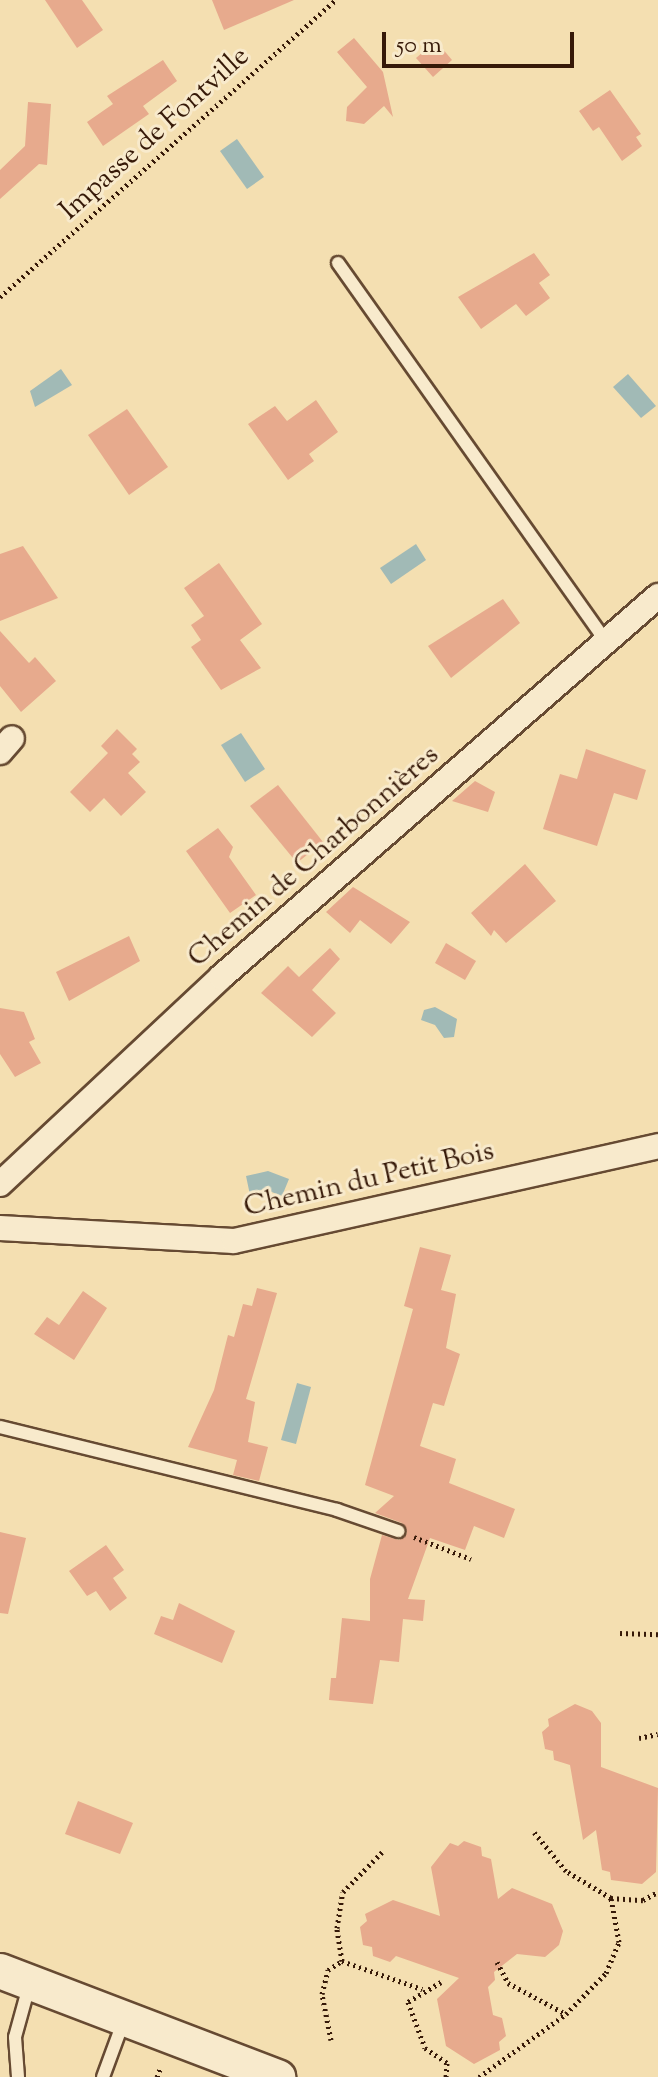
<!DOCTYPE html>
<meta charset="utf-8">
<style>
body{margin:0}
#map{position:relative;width:658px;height:2077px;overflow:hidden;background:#f4dfb1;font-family:"Sorts Mill Goudy",serif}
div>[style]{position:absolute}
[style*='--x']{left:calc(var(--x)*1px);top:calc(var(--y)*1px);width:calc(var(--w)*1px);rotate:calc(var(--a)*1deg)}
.water>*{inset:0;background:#a1bab6}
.building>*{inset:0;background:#e7aa8d}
.path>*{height:5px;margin-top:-2.5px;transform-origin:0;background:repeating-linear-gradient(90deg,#361908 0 2px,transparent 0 6px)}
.roads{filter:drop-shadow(2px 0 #664a32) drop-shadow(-2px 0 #664a32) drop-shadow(0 2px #664a32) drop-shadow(0 -2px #664a32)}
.lane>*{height:12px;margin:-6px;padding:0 6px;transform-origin:6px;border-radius:6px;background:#f8eacc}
.street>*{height:24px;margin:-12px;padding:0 12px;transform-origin:12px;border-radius:12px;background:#f8eacc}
.secondary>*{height:34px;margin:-17px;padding:0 17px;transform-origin:17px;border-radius:17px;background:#f8eacc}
span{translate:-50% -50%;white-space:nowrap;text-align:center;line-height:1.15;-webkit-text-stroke:6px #f8eacc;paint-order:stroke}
.street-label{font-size:28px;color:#361908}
.scale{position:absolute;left:382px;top:32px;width:192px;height:36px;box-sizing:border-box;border:4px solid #361908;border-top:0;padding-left:10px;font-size:24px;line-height:28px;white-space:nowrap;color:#361908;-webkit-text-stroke:6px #f8eacc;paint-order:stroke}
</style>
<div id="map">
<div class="water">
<div style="clip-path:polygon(237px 139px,264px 177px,247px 189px,220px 151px)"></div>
<div style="clip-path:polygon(61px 369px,72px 385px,35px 407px,30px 391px)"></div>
<div style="clip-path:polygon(628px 374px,656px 406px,641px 418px,613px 387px)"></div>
<div style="clip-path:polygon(416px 544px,426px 560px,391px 584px,380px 568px)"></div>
<div style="clip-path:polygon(241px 733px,265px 769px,245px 782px,221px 745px)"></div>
<div style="clip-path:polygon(435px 1007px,457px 1019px,454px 1037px,444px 1038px,435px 1025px,421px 1020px,424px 1010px)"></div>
<div style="clip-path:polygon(268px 1171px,289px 1179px,282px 1196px,264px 1189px,250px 1195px,246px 1176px)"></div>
<div style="clip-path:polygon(297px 1383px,311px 1387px,296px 1444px,281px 1440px)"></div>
</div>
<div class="building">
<div style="clip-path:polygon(45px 0,82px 0,103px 30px,77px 48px)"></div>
<div style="clip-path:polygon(212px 0,294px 0,224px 30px)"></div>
<div style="clip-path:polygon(354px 38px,383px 72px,393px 117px,384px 106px,364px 124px,346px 121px,347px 107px,367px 87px,337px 52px)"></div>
<div style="clip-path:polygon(436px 41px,452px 60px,433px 77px,416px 58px)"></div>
<div style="clip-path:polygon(163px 60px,177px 81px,143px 106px,149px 114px,103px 146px,87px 122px,113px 104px,107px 96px)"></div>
<div style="clip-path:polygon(610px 90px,641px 134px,636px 137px,642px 146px,622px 161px,599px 127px,593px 131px,579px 111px)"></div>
<div style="clip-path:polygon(28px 102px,51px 104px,47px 165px,39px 164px,0 199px,0 170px,25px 146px)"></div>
<div style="clip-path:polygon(534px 253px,550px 275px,539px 283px,550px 298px,526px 316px,516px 304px,481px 329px,458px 297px)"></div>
<div style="clip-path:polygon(316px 400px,338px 432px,309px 454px,314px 461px,288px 480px,248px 424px,275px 406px,287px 421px)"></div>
<div style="clip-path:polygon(127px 409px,168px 467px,129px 495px,88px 435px)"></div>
<div style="clip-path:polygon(23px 546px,58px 598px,0 621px,0 554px)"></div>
<div style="clip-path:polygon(219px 563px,262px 624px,240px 640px,261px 668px,221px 690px,191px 647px,201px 640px,191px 625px,204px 616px,184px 588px)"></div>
<div style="clip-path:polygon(503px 599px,520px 623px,451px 678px,428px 646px)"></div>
<div style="clip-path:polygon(0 631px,29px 663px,35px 657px,56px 681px,21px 712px,0 686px)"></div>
<div style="clip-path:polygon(117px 729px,137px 749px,132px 754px,140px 762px,128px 773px,146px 792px,121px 816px,104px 798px,90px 812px,70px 792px,108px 753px,101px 746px)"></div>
<div style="clip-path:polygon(586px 749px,646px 770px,637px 800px,614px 793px,597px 846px,543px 829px,560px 774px,577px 779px)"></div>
<div style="clip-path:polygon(475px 781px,495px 792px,488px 812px,452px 801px)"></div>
<div style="clip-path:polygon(278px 785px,323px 842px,297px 863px,250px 806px)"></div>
<div style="clip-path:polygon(218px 828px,233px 847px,229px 857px,256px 895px,230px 913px,186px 851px)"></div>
<div style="clip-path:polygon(525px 864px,556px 901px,506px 943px,494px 930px,491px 936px,471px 913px)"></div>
<div style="clip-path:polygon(353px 887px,410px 922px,391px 944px,360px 920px,350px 933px,326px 912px)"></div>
<div style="clip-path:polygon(129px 936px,140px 961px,69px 1001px,56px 972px)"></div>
<div style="clip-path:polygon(446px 943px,476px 961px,465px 980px,435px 963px)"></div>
<div style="clip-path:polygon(330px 948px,340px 959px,312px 990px,336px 1013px,312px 1037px,261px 993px,288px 966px,299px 977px)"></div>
<div style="clip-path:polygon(0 1008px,24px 1012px,35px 1039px,29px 1042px,41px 1063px,15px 1077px,0 1054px)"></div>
<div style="clip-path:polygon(420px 1247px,451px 1255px,441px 1290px,456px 1294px,446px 1348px,460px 1354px,444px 1406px,433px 1403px,420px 1446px,456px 1459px,449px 1483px,515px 1509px,504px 1538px,474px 1526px,465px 1550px,430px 1538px,408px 1599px,425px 1600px,423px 1621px,403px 1619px,399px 1662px,380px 1660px,373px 1704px,329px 1700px,331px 1678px,336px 1678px,342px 1618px,370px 1621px,370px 1579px,382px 1535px,399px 1540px,407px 1533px,402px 1523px,375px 1513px,394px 1496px,365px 1485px,413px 1309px,404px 1306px)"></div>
<div style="clip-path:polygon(257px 1288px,277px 1293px,246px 1399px,255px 1402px,248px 1442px,268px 1447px,259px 1481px,233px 1475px,237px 1460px,188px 1447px,214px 1390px,228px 1335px,234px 1337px,243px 1304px,252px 1306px)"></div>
<div style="clip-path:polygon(83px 1291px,107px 1308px,74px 1360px,34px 1334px,47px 1317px,59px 1325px)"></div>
<div style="clip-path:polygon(0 1532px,26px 1538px,8px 1614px,0 1613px)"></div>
<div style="clip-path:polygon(106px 1545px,124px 1570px,113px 1578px,127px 1598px,110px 1611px,96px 1591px,87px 1596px,69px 1571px)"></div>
<div style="clip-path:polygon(179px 1603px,235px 1631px,222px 1663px,154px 1634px,161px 1616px,173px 1620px)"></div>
<div style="clip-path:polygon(575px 1704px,592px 1711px,601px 1723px,601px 1767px,658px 1788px,656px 1872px,642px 1884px,611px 1880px,610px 1872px,602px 1870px,596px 1830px,583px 1840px,570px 1765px,554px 1760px,553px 1751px,545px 1749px,542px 1732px,549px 1726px,548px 1719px)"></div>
<div style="clip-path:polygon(78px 1801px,133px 1823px,120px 1854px,65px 1834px)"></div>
<div style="clip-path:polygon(464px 1841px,481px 1847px,482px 1856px,491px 1859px,498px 1899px,512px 1888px,552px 1904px,563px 1931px,559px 1945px,545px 1957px,517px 1954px,494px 1972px,495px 1980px,488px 1987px,493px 2015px,502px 2018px,506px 2036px,499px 2042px,500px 2050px,474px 2064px,446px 2046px,437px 1999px,459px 1978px,396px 1956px,390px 1962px,373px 1956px,372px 1947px,363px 1945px,360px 1927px,367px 1921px,365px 1914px,393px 1900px,440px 1916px,431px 1867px,450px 1843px,458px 1846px)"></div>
</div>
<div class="path">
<div style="--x:0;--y:297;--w:448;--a:-41.5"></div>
<div style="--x:414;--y:1537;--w:61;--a:21.1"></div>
<div style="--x:620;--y:1633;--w:38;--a:2"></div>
<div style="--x:639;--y:1738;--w:19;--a:-12"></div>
<div style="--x:611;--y:1898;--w:32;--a:4"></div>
<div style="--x:643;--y:1900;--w:17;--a:-28"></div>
<div style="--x:342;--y:1961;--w:33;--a:-99"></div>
<div style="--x:337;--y:1928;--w:36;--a:-81"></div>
<div style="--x:343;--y:1892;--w:56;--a:-45.7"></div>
<div style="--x:497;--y:1962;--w:24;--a:62"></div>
<div style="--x:508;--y:1983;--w:66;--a:28.1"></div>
<div style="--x:441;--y:1982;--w:39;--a:149"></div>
<div style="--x:408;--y:2002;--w:49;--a:69.7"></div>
<div style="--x:425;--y:2048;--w:27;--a:34"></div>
<div style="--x:447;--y:2063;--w:14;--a:94"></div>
<div style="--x:331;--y:2040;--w:47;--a:-101.1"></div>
<div style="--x:322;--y:1994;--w:25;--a:-76"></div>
<div style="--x:328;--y:1970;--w:17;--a:-33"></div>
<div style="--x:342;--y:1961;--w:85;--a:19.3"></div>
<div style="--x:157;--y:2077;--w:9;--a:-69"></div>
<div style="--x:479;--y:2077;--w:107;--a:-35.9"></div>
<div style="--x:566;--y:2014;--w:57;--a:-45.7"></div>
<div style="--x:606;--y:1973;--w:34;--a:-67"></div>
<div style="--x:619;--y:1942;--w:45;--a:-100.3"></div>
<div style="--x:611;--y:1898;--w:52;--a:-149"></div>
<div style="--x:566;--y:1871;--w:50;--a:-129.4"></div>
</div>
<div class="roads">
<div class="lane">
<div style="--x:338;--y:263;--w:463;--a:54.7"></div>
<div style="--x:0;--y:1427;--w:347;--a:13.8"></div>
<div style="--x:337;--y:1510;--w:65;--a:19"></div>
<div style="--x:18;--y:2077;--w:40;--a:-94.3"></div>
<div style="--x:15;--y:2037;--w:53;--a:-74.6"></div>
<div style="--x:103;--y:2077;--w:61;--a:-69.8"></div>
</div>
<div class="street">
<div style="--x:0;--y:752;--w:18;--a:-49"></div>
<div style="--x:0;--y:1184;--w:303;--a:-43.1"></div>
<div style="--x:221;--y:977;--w:580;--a:-41.08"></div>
<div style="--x:0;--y:1228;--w:234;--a:3.2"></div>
<div style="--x:234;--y:1241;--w:435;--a:-12.6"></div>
</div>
<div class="secondary">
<div style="--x:0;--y:1971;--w:298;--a:20.9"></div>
</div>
</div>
<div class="street-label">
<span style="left:155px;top:134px;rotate:-42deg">Impasse de Fontville</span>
<span style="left:314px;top:857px;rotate:-41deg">Chemin de Charbonnières</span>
<span style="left:369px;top:1180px;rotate:-13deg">Chemin du Petit Bois</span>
</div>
<div class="scale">50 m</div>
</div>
